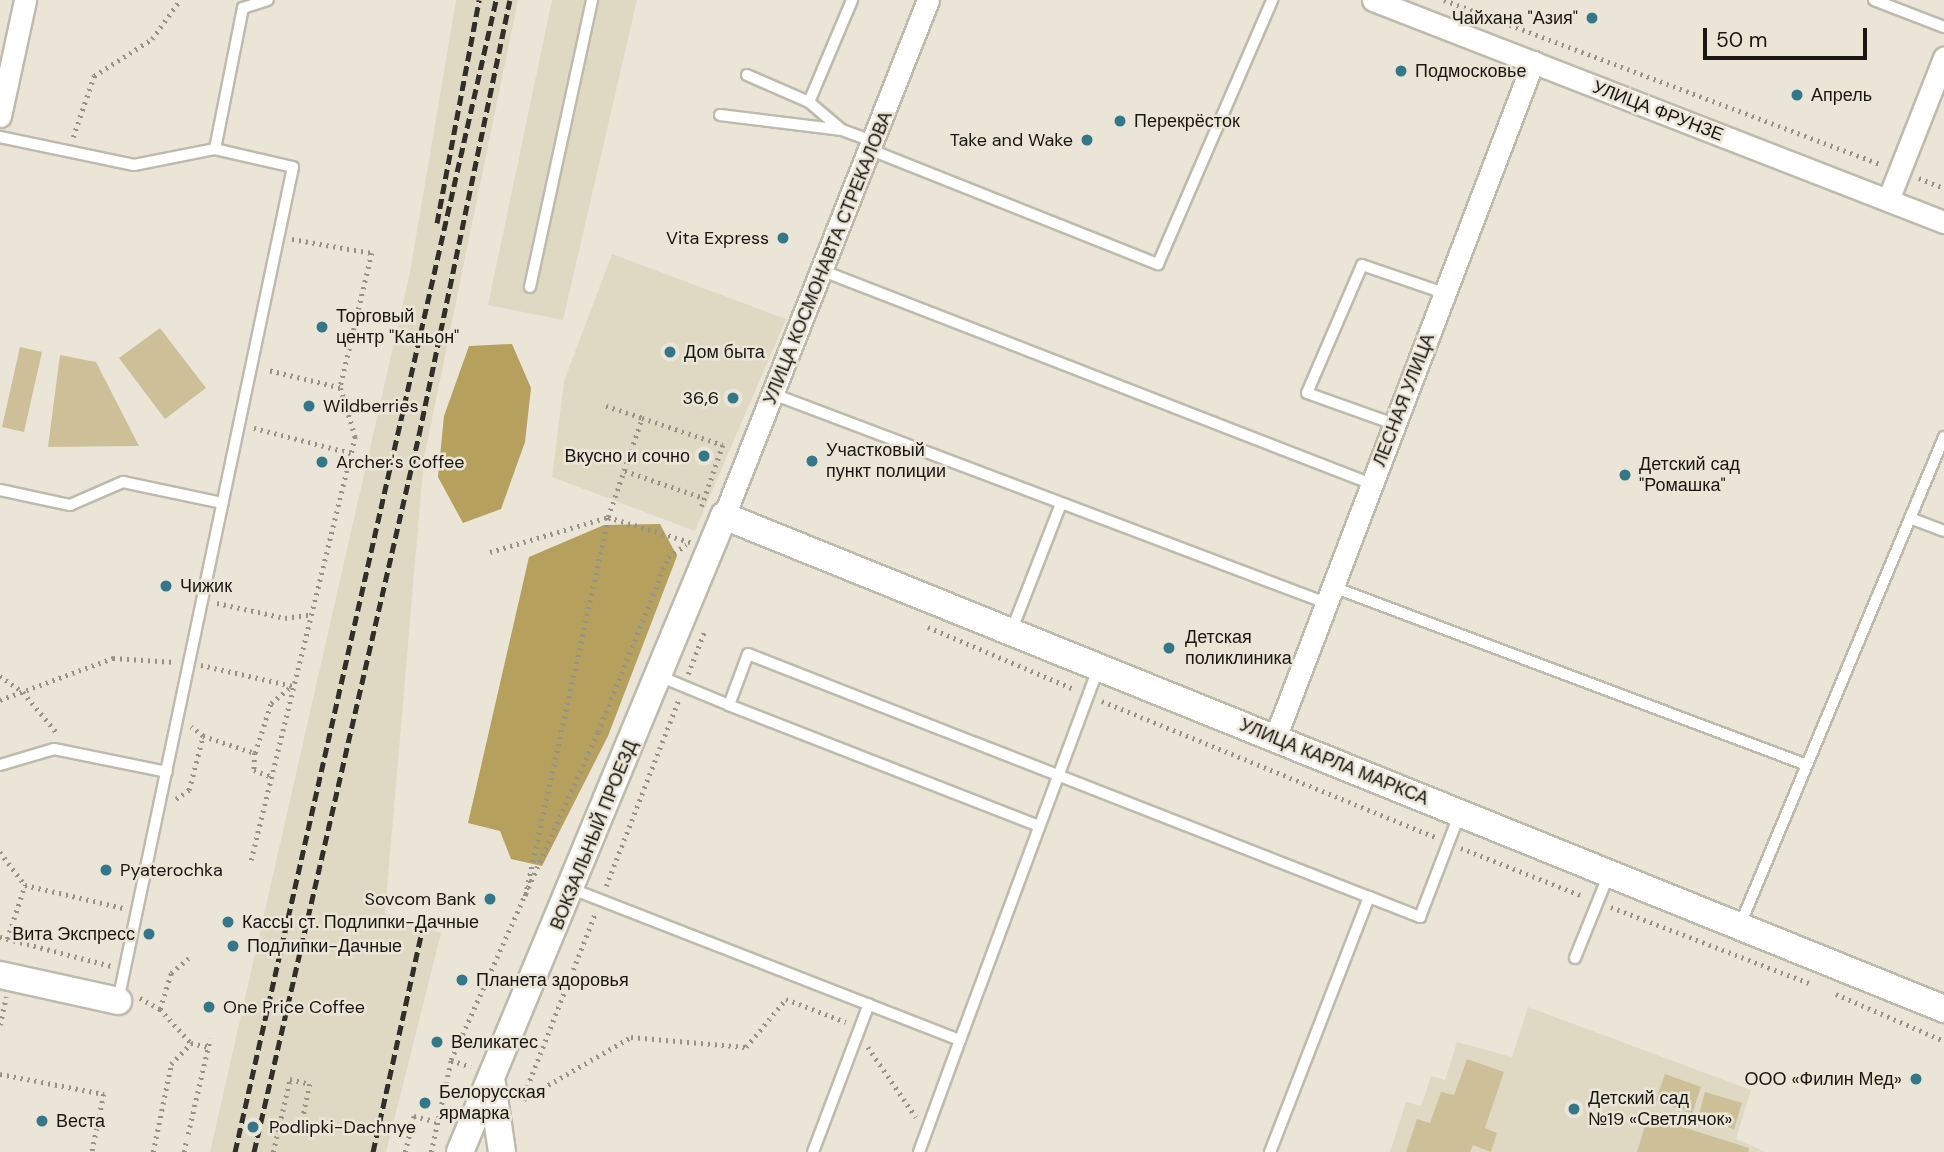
<!DOCTYPE html>
<meta charset="utf-8">
<style>
body{margin:0}
#map{position:relative;width:1944px;height:1152px;overflow:hidden;background:#eae5d7;font-family:"DM Sans",sans-serif}
div>[style]{position:absolute}
[style*='--x']{left:calc(var(--x)*1px);top:calc(var(--y)*1px);width:calc(var(--w)*1px);rotate:calc(var(--a)*1deg)}
.built>*{inset:0;background:#dfd9c4}
.green>*{inset:0;background:#cdc098}
.forest>*{inset:0;background:#b5a05d}
.path>*{height:4.5px;margin-top:-2.25px;transform-origin:0;background:repeating-linear-gradient(90deg,#969288 0 2px,transparent 0 7px)}
.roads{filter:drop-shadow(2px 0 #bebaac) drop-shadow(-2px 0 #bebaac) drop-shadow(0 2px #bebaac) drop-shadow(0 -2px #bebaac)}
.service>*{height:10px;margin:-5px;padding:0 5px;transform-origin:5px;border-radius:5px;background:#fff}
.minor>*{height:21px;margin:-10.5px;padding:0 10.5px;transform-origin:10.5px;border-radius:10.5px;background:#fff}
.tertiary>*{height:26px;margin:-13px;padding:0 13px;transform-origin:13px;border-radius:13px;background:#fff}
.rail>*{height:5px;margin-top:-2.5px;transform-origin:0;background:repeating-linear-gradient(90deg,#312f29 0 10px,transparent 0 15px)}
.dots>*{width:19px;height:19px;translate:-50% -50%;box-sizing:border-box;border:4px solid #eae5d7;border-radius:50%}
span{translate:-50% -50%;white-space:nowrap;text-align:center;line-height:1.15;-webkit-text-stroke:5px #eae5d7;paint-order:stroke}
.poi-label{font-size:18px;color:#191712}
.right{translate:-100% -50%;text-align:right}
.left{translate:0 -50%;text-align:left}
.street-label{font-size:18px;color:#191712}
.scale{position:absolute;left:1703px;top:28px;width:164px;height:32px;box-sizing:border-box;border:4px solid #191712;border-top:0;padding-left:9px;font-size:21px;line-height:24px;white-space:nowrap;color:#191712;-webkit-text-stroke:5px #eae5d7;paint-order:stroke}
</style>
<div id="map">
<div class="built">
<div style="clip-path:polygon(456px 0,518px 0,424px 458px,385px 913px,441px 933px,386px 1152px,210px 1152px,410px 272px)"></div>
<div style="clip-path:polygon(552px 0,637px 0,563px 320px,488px 305px)"></div>
<div style="clip-path:polygon(612px 254px,786px 319px,695px 531px,552px 477px,564px 381px)"></div>
<div style="clip-path:polygon(1528px 1007px,1751px 1090px,1736px 1139px,1766px 1152px,1390px 1152px,1406px 1102px,1421px 1106px,1431px 1076px,1445px 1080px,1457px 1042px,1512px 1057px)"></div>
</div>
<div class="green">
<div style="clip-path:polygon(160px 328px,206px 388px,165px 419px,119px 358px)"></div>
<div style="clip-path:polygon(20px 347px,42px 352px,24px 432px,2px 427px)"></div>
<div style="clip-path:polygon(60px 355px,96px 362px,139px 446px,48px 447px)"></div>
<div style="clip-path:polygon(1467px 1059px,1504px 1072px,1485px 1128px,1497px 1133px,1491px 1152px,1473px 1145px,1470px 1152px,1406px 1152px,1417px 1119px,1430px 1123px,1441px 1092px,1454px 1095px)"></div>
<div style="clip-path:polygon(1665px 1074px,1701px 1087px,1692px 1114px,1656px 1100px)"></div>
<div style="clip-path:polygon(1705px 1092px,1742px 1103px,1734px 1129px,1698px 1118px)"></div>
<div style="clip-path:polygon(1648px 1116px,1749px 1148px,1748px 1152px,1637px 1152px)"></div>
</div>
<div class="forest">
<div style="clip-path:polygon(512px 344px,531px 388px,525px 442px,501px 509px,463px 523px,438px 477px,444px 416px,469px 346px)"></div>
<div style="clip-path:polygon(660px 524px,677px 556px,608px 736px,542px 866px,511px 859px,500px 831px,468px 823px,529px 557px,604px 525px)"></div>
</div>
<div class="path">
<div style="--x:1444;--y:0;--w:467;--a:20.6"></div>
<div style="--x:73;--y:137;--w:65;--a:-71"></div>
<div style="--x:94;--y:76;--w:69;--a:-32.5"></div>
<div style="--x:152;--y:39;--w:48;--a:-54.3"></div>
<div style="--x:1919;--y:178;--w:27;--a:22"></div>
<div style="--x:292;--y:239;--w:81;--a:9.9"></div>
<div style="--x:372;--y:253;--w:139;--a:103.3"></div>
<div style="--x:606;--y:406;--w:38;--a:18"></div>
<div style="--x:254;--y:428;--w:100;--a:14.5"></div>
<div style="--x:625;--y:471;--w:83;--a:18.9"></div>
<div style="--x:490;--y:552;--w:123;--a:-16.5"></div>
<div style="--x:608;--y:517;--w:86;--a:17"></div>
<div style="--x:217;--y:603;--w:70;--a:12.4"></div>
<div style="--x:285;--y:618;--w:27;--a:-8"></div>
<div style="--x:928;--y:627;--w:159;--a:23"></div>
<div style="--x:201;--y:665;--w:94;--a:12.9"></div>
<div style="--x:688;--y:674;--w:47;--a:-68.9"></div>
<div style="--x:0;--y:676;--w:28;--a:35"></div>
<div style="--x:23;--y:692;--w:53;--a:50.3"></div>
<div style="--x:0;--y:700;--w:121;--a:-20.4"></div>
<div style="--x:113;--y:658;--w:62;--a:3.7"></div>
<div style="--x:1102;--y:701;--w:362;--a:22.2"></div>
<div style="--x:203;--y:736;--w:55;--a:18.1"></div>
<div style="--x:255;--y:753;--w:52;--a:-72.3"></div>
<div style="--x:271;--y:703;--w:27;--a:-39"></div>
<div style="--x:255;--y:753;--w:17;--a:93"></div>
<div style="--x:254;--y:770;--w:17;--a:21"></div>
<div style="--x:176;--y:799;--w:16;--a:-35"></div>
<div style="--x:189;--y:790;--w:56;--a:-75.5"></div>
<div style="--x:203;--y:736;--w:15;--a:-143"></div>
<div style="--x:1461;--y:848;--w:131;--a:21.5"></div>
<div style="--x:0;--y:852;--w:41;--a:52.9"></div>
<div style="--x:251;--y:860;--w:436;--a:-76.2"></div>
<div style="--x:355;--y:437;--w:51;--a:-107"></div>
<div style="--x:340;--y:388;--w:76;--a:-166.3"></div>
<div style="--x:606;--y:886;--w:201;--a:-68.7"></div>
<div style="--x:525;--y:896;--w:388;--a:-77.6"></div>
<div style="--x:608;--y:517;--w:105;--a:-71"></div>
<div style="--x:642;--y:418;--w:85;--a:18.4"></div>
<div style="--x:723;--y:445;--w:65;--a:109"></div>
<div style="--x:1611;--y:907;--w:212;--a:21"></div>
<div style="--x:0;--y:937;--w:115;--a:14.6"></div>
<div style="--x:7;--y:939;--w:57;--a:-71.6"></div>
<div style="--x:25;--y:885;--w:101;--a:13.2"></div>
<div style="--x:1836;--y:994;--w:118;--a:23.5"></div>
<div style="--x:140;--y:998;--w:23;--a:29"></div>
<div style="--x:160;--y:1009;--w:46;--a:47.6"></div>
<div style="--x:191;--y:1043;--w:17;--a:13"></div>
<div style="--x:160;--y:1009;--w:38;--a:-73"></div>
<div style="--x:171;--y:973;--w:23;--a:-40"></div>
<div style="--x:0;--y:1025;--w:29;--a:-78"></div>
<div style="--x:868;--y:1047;--w:85;--a:55.6"></div>
<div style="--x:451;--y:1060;--w:359;--a:-65.9"></div>
<div style="--x:598;--y:732;--w:188;--a:-68.2"></div>
<div style="--x:668;--y:557;--w:22;--a:-34"></div>
<div style="--x:0;--y:1074;--w:106;--a:10.9"></div>
<div style="--x:104;--y:1094;--w:59;--a:101.7"></div>
<div style="--x:524;--y:1099;--w:124;--a:-30.1"></div>
<div style="--x:631;--y:1037;--w:115;--a:5"></div>
<div style="--x:746;--y:1047;--w:62;--a:-50.2"></div>
<div style="--x:786;--y:999;--w:64;--a:21"></div>
<div style="--x:522;--y:1100;--w:200;--a:-68.6"></div>
<div style="--x:188;--y:1134;--w:98;--a:-77"></div>
<div style="--x:153;--y:1152;--w:90;--a:-78.4"></div>
<div style="--x:171;--y:1064;--w:29;--a:-46"></div>
<div style="--x:184;--y:1152;--w:10;--a:-79"></div>
<div style="--x:273;--y:1152;--w:75;--a:-76.9"></div>
<div style="--x:290;--y:1079;--w:21;--a:14"></div>
<div style="--x:310;--y:1084;--w:33;--a:102"></div>
<div style="--x:405;--y:1152;--w:37;--a:-76"></div>
<div style="--x:414;--y:1116;--w:25;--a:14"></div>
<div style="--x:431;--y:1152;--w:94;--a:-77.7"></div>
<div style="--x:451;--y:1060;--w:21;--a:19"></div>
</div>
<div class="roads">
<div class="service">
<div style="--x:1874;--y:0;--w:75;--a:21.1"></div>
<div style="--x:747;--y:75;--w:68;--a:23.5"></div>
<div style="--x:809;--y:102;--w:43;--a:40.3"></div>
<div style="--x:809;--y:102;--w:111;--a:-67.1"></div>
<div style="--x:720;--y:115;--w:123;--a:7"></div>
<div style="--x:842;--y:130;--w:35;--a:20"></div>
<div style="--x:0;--y:137;--w:137;--a:11.8"></div>
<div style="--x:134;--y:165;--w:83;--a:-11.2"></div>
<div style="--x:871;--y:150;--w:309;--a:21.7"></div>
<div style="--x:1158;--y:264;--w:288;--a:-66.6"></div>
<div style="--x:823;--y:271;--w:589;--a:21.21"></div>
<div style="--x:530;--y:287;--w:294;--a:-77.8"></div>
<div style="--x:773;--y:394;--w:591;--a:20.7"></div>
<div style="--x:1394;--y:424;--w:92;--a:-160.4"></div>
<div style="--x:1307;--y:393;--w:139;--a:-66.7"></div>
<div style="--x:1362;--y:265;--w:87;--a:18.9"></div>
<div style="--x:0;--y:490;--w:72;--a:12.1"></div>
<div style="--x:70;--y:505;--w:58;--a:-23.5"></div>
<div style="--x:123;--y:482;--w:102;--a:11.9"></div>
<div style="--x:1910;--y:518;--w:36;--a:21"></div>
<div style="--x:1333;--y:587;--w:506;--a:20.58"></div>
<div style="--x:1011;--y:632;--w:137;--a:-68.7"></div>
<div style="--x:659;--y:676;--w:76;--a:22.5"></div>
<div style="--x:0;--y:765;--w:56;--a:-16.5"></div>
<div style="--x:54;--y:749;--w:115;--a:11.5"></div>
<div style="--x:1039;--y:826;--w:333;--a:-158.7"></div>
<div style="--x:729;--y:705;--w:54;--a:-69.6"></div>
<div style="--x:748;--y:654;--w:667;--a:21.37"></div>
<div style="--x:1369;--y:897;--w:274;--a:111.2"></div>
<div style="--x:572;--y:889;--w:416;--a:21.3"></div>
<div style="--x:960;--y:1040;--w:397;--a:-69.6"></div>
<div style="--x:1369;--y:897;--w:55;--a:21.4"></div>
<div style="--x:1420;--y:917;--w:111;--a:-69"></div>
<div style="--x:1740;--y:925;--w:529;--a:-67.31"></div>
<div style="--x:1575;--y:958;--w:91;--a:-68"></div>
<div style="--x:118;--y:1001;--w:852;--a:-78.15"></div>
<div style="--x:293;--y:167;--w:80;--a:-167"></div>
<div style="--x:215;--y:149;--w:144;--a:-78.8"></div>
<div style="--x:243;--y:8;--w:26;--a:-18"></div>
<div style="--x:813;--y:1152;--w:158;--a:-69.3"></div>
<div style="--x:919;--y:1152;--w:119;--a:-69.9"></div>
</div>
<div class="minor">
<div style="--x:1373;--y:0;--w:613;--a:21.25"></div>
<div style="--x:0;--y:116;--w:119;--a:-77.8"></div>
<div style="--x:1888;--y:200;--w:153;--a:-68.5"></div>
<div style="--x:724;--y:516;--w:555;--a:-68.43"></div>
<div style="--x:1275;--y:738;--w:724;--a:-69.11"></div>
</div>
<div class="tertiary">
<div style="--x:0;--y:975;--w:121;--a:12.4"></div>
<div style="--x:492;--y:1084;--w:69;--a:81.6"></div>
<div style="--x:460;--y:1152;--w:689;--a:-67.46"></div>
<div style="--x:724;--y:516;--w:1316;--a:22"></div>
</div>
</div>
<div class="rail">
<div style="--x:437;--y:223;--w:227;--a:-79.3"></div>
<div style="--x:235;--y:1152;--w:1181;--a:-77.23"></div>
<div style="--x:254;--y:1152;--w:736;--a:-77.04"></div>
<div style="--x:419;--y:435;--w:444;--a:-78.2"></div>
<div style="--x:373;--y:1152;--w:230;--a:-77.5"></div>
</div>
<div class="dots">
<div style="left:1592px;top:18px;background:#347788"></div>
<div style="left:1401px;top:71px;background:#347788"></div>
<div style="left:1797px;top:95px;background:#347788"></div>
<div style="left:1120px;top:121px;background:#347788"></div>
<div style="left:1087px;top:140px;background:#347788"></div>
<div style="left:783px;top:238px;background:#347788"></div>
<div style="left:322px;top:327px;background:#347788"></div>
<div style="left:670px;top:352px;background:#347788"></div>
<div style="left:733px;top:398px;background:#347788"></div>
<div style="left:309px;top:406px;background:#347788"></div>
<div style="left:704px;top:456px;background:#347788"></div>
<div style="left:812px;top:461px;background:#347788"></div>
<div style="left:322px;top:462px;background:#347788"></div>
<div style="left:1625px;top:475px;background:#347788"></div>
<div style="left:166px;top:586px;background:#347788"></div>
<div style="left:1169px;top:648px;background:#347788"></div>
<div style="left:106px;top:870px;background:#347788"></div>
<div style="left:490px;top:899px;background:#347788"></div>
<div style="left:228px;top:922px;background:#347788"></div>
<div style="left:149px;top:934px;background:#347788"></div>
<div style="left:233px;top:946px;background:#347788"></div>
<div style="left:462px;top:980px;background:#347788"></div>
<div style="left:209px;top:1007px;background:#347788"></div>
<div style="left:437px;top:1042px;background:#347788"></div>
<div style="left:1916px;top:1079px;background:#347788"></div>
<div style="left:425px;top:1103px;background:#347788"></div>
<div style="left:1574px;top:1109px;background:#347788"></div>
<div style="left:42px;top:1121px;background:#347788"></div>
<div style="left:253px;top:1127px;background:#347788"></div>
</div>
<div class="poi-label">
<span class="right" style="left:1578px;top:18px">Чайхана "Азия"</span>
<span class="left" style="left:1415px;top:71px">Подмосковье</span>
<span class="left" style="left:1811px;top:95px">Апрель</span>
<span class="left" style="left:1134px;top:121px">Перекрёсток</span>
<span class="right" style="left:1073px;top:140px">Take and Wake</span>
<span class="right" style="left:769px;top:238px">Vita Express</span>
<span class="left" style="left:336px;top:327px">Торговый<br>центр "Каньон"</span>
<span class="left" style="left:684px;top:352px">Дом быта</span>
<span class="right" style="left:719px;top:398px">36,6</span>
<span class="left" style="left:323px;top:406px">Wildberries</span>
<span class="left" style="left:826px;top:461px">Участковый<br>пункт полиции</span>
<span class="right" style="left:690px;top:456px">Вкусно и сочно</span>
<span class="left" style="left:336px;top:462px">Archer's Coffee</span>
<span class="left" style="left:1639px;top:475px">Детский сад<br>"Ромашка"</span>
<span class="left" style="left:180px;top:586px">Чижик</span>
<span class="left" style="left:1185px;top:648px">Детская<br>поликлиника</span>
<span class="left" style="left:120px;top:870px">Pyaterochka</span>
<span class="right" style="left:476px;top:899px">Sovcom Bank</span>
<span class="left" style="left:242px;top:922px">Кассы ст. Подлипки-Дачные</span>
<span class="right" style="left:135px;top:934px">Вита Экспресс</span>
<span class="left" style="left:247px;top:946px">Подлипки-Дачные</span>
<span class="left" style="left:476px;top:980px">Планета здоровья</span>
<span class="left" style="left:223px;top:1007px">One Price Coffee</span>
<span class="left" style="left:451px;top:1042px">Великатес</span>
<span class="right" style="left:1902px;top:1079px">ООО «Филин Мед»</span>
<span class="left" style="left:439px;top:1103px">Белорусская<br>ярмарка</span>
<span class="left" style="left:1588px;top:1109px">Детский сад<br>№19 «Светлячок»</span>
<span class="left" style="left:56px;top:1121px">Веста</span>
<span class="left" style="left:269px;top:1127px">Podlipki-Dachnye</span>
</div>
<div class="street-label">
<span style="left:1658px;top:111px;rotate:21deg">УЛИЦА ФРУНЗЕ</span>
<span style="left:828px;top:258px;rotate:-68deg">УЛИЦА КОСМОНАВТА СТРЕКАЛОВА</span>
<span style="left:1404px;top:400px;rotate:-69deg">ЛЕСНАЯ УЛИЦА</span>
<span style="left:1334px;top:762px;rotate:22deg">УЛИЦА КАРЛА МАРКСА</span>
<span style="left:594px;top:835px;rotate:-68deg">ВОКЗАЛЬНЫЙ ПРОЕЗД</span>
</div>
<div class="scale">50 m</div>
</div>
